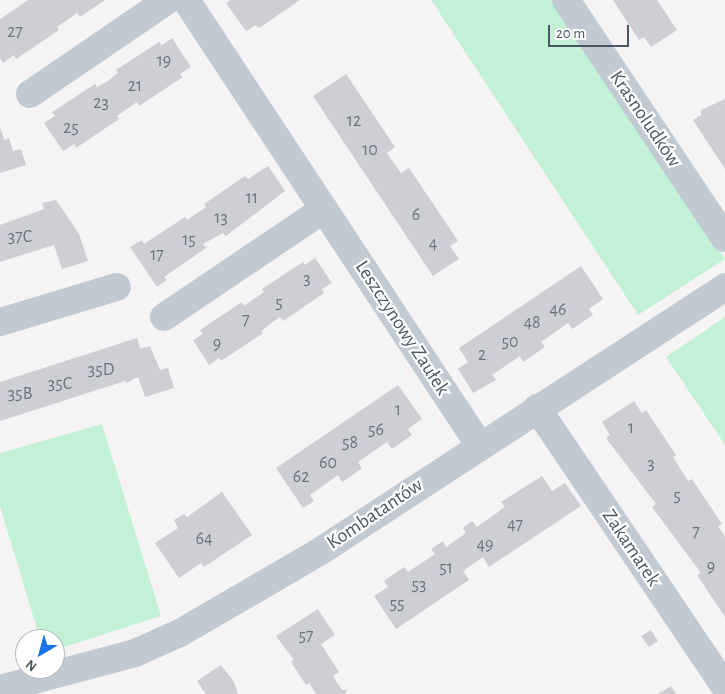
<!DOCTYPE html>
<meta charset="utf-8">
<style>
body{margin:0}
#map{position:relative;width:725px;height:694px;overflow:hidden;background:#f5f3f3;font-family:"Alegreya Sans",sans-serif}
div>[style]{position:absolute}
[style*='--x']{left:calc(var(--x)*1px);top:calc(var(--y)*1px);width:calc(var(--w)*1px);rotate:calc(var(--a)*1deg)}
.green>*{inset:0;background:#c3f1d5}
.building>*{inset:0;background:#cdcfd5}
.minor>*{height:28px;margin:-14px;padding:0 14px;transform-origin:14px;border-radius:14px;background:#c1cad2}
span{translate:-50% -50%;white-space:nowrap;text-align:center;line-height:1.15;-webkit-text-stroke:4.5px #fff;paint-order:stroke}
.number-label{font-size:18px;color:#6b747e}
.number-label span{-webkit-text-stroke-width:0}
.street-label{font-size:20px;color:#4a5661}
.north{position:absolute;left:15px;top:629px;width:50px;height:50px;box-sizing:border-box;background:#fff;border:1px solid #b7bbc0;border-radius:50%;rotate:218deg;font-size:14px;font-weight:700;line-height:20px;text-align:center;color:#4a5661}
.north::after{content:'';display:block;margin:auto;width:18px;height:22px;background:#1a73e8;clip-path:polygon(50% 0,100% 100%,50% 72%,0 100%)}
.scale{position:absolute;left:548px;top:25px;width:81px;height:22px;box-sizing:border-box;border:2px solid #4a5661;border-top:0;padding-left:6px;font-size:15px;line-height:18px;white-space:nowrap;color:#4a5661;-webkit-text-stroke:4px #fff;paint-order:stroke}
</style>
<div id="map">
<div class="green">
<div style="clip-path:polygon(431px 0,553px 0,725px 259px,638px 315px)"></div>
<div style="clip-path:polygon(725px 317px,725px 445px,666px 357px)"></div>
<div style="clip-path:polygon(102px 424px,161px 616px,55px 650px,55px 639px,40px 639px,0 506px,0 453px)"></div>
</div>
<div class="building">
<div style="clip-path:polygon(28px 0,105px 0,80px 17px,77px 13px,57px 27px,59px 30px,16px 59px,14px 55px,3px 63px,0 58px,0 19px)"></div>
<div style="clip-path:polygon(231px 0,300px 0,259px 28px,256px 25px,246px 31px,226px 3px)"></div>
<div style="clip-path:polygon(613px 0,657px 0,677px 30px,651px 47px,644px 37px,639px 40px)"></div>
<div style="clip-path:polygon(172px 38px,191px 67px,180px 74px,183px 77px,139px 106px,137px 102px,117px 116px,119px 119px,76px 148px,74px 144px,63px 151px,44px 123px,55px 116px,52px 112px,95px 84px,97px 87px,108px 81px,118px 73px,116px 70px,159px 42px,162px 45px)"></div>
<div style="clip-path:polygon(346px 74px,395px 147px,387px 153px,401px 173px,409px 168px,458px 241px,450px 246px,459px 259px,433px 276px,313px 96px)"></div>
<div style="clip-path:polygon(725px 99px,725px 169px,693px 120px,701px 115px,701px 110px)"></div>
<div style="clip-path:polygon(0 127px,4px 140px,9px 138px,13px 151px,21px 149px,26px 165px,0 173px)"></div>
<div style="clip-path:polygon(268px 166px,285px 191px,226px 236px,223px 233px,203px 244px,206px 248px,164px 277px,167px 280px,157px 287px,130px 247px,142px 240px,144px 244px,185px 217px,187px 220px,206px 207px,204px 204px,245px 176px,248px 179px)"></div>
<div style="clip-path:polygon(56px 200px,79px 234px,88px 261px,62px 269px,54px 245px,0 262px,0 225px,44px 209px,42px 203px)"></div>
<div style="clip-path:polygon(315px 258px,332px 283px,322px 289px,324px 293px,283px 321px,280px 317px,270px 324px,261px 331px,263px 333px,221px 361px,219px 358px,209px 365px,193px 340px,203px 334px,200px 330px,242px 302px,244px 306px,264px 292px,262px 289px,303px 262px,305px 265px)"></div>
<div style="clip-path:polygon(581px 266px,603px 299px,589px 309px,593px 315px,572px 329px,568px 323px,541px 342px,545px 347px,523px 362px,520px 356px,492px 375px,496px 380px,473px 393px,458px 369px,468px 362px,459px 348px)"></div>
<div style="clip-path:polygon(137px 338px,140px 349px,150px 346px,160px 370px,168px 368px,174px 388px,145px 397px,138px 377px,127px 383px,125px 381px,0 421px,0 382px)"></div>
<div style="clip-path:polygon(398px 385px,422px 419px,408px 429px,412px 435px,392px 449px,387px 442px,358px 462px,362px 468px,354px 474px,342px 482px,338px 475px,310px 495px,314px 501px,303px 508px,276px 468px)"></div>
<div style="clip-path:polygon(634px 401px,642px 413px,646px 410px,676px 455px,673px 457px,688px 481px,692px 479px,722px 524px,718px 526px,725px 537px,725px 617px,697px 575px,701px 573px,652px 507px,656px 504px,606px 438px,610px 435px,602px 422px)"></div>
<div style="clip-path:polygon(542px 476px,552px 491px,565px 483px,581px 506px,489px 567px,483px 557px,463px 571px,469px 580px,396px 629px,374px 596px,388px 587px,384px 581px,404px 567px,408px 572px,435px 554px,431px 549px,443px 541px,446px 547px,466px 533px,463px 528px,472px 521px,477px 527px,505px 507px,501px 502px)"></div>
<div style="clip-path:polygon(222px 492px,252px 535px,204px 567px,201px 563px,179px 578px,155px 543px,178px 528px,174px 520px,184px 514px,187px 517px)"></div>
<div style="clip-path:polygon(318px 609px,335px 635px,321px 644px,339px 672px,333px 676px,342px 690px,347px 690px,345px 694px,316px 694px,309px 683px,306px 685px,291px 662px,294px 660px,276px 636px)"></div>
<div style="clip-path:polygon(651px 630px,658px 641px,649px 647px,641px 636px)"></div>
<div style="clip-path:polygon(221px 665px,234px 682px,238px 694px,206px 694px,197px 681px)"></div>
<div style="clip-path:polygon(671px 686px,676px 694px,658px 694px)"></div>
</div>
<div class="minor">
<div style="--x:186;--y:0;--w:534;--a:56.61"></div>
<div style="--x:566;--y:0;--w:286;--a:56.3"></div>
<div style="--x:30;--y:94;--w:167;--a:-34.3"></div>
<div style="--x:164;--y:317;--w:193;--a:-34"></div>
<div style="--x:0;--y:322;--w:122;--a:-16.7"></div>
<div style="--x:537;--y:408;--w:336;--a:56"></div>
<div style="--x:0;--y:689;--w:140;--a:-14.9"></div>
<div style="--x:135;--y:653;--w:49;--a:-24"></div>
<div style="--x:180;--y:633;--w:161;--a:-30.2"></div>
<div style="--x:319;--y:552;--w:485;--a:-33.1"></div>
</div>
<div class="number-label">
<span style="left:15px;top:32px">27</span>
<span style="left:164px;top:61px">19</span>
<span style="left:135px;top:86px">21</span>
<span style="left:101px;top:103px">23</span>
<span style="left:354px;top:121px">12</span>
<span style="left:71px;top:128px">25</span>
<span style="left:370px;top:150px">10</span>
<span style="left:252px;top:198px">11</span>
<span style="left:416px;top:215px">6</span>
<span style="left:221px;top:218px">13</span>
<span style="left:20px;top:237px">37C</span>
<span style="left:189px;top:240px">15</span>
<span style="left:433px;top:244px">4</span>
<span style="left:157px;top:255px">17</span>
<span style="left:307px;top:279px">3</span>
<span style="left:279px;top:303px">5</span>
<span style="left:558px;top:310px">46</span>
<span style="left:246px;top:320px">7</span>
<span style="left:532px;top:323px">48</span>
<span style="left:510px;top:342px">50</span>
<span style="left:217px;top:344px">9</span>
<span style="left:482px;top:355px">2</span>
<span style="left:101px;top:370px">35D</span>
<span style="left:60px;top:384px">35C</span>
<span style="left:20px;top:394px">35B</span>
<span style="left:398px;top:410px">1</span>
<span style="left:631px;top:428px">1</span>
<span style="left:376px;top:430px">56</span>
<span style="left:350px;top:443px">58</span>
<span style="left:328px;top:463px">60</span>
<span style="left:651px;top:464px">3</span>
<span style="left:301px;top:477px">62</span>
<span style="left:677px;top:496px">5</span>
<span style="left:515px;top:525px">47</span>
<span style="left:696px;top:532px">7</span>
<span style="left:204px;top:539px">64</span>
<span style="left:485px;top:545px">49</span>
<span style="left:711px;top:567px">9</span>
<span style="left:446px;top:568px">51</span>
<span style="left:419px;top:585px">53</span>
<span style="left:397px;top:604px">55</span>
<span style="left:306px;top:636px">57</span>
</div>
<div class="street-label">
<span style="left:645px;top:119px;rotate:56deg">Krasnoludków</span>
<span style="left:402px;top:328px;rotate:57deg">Leszczynowy Zaułek</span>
<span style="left:375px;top:514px;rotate:-34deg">Kombatantów</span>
<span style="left:631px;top:548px;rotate:56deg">Zakamarek</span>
</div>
<div class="north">N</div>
<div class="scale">20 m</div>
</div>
